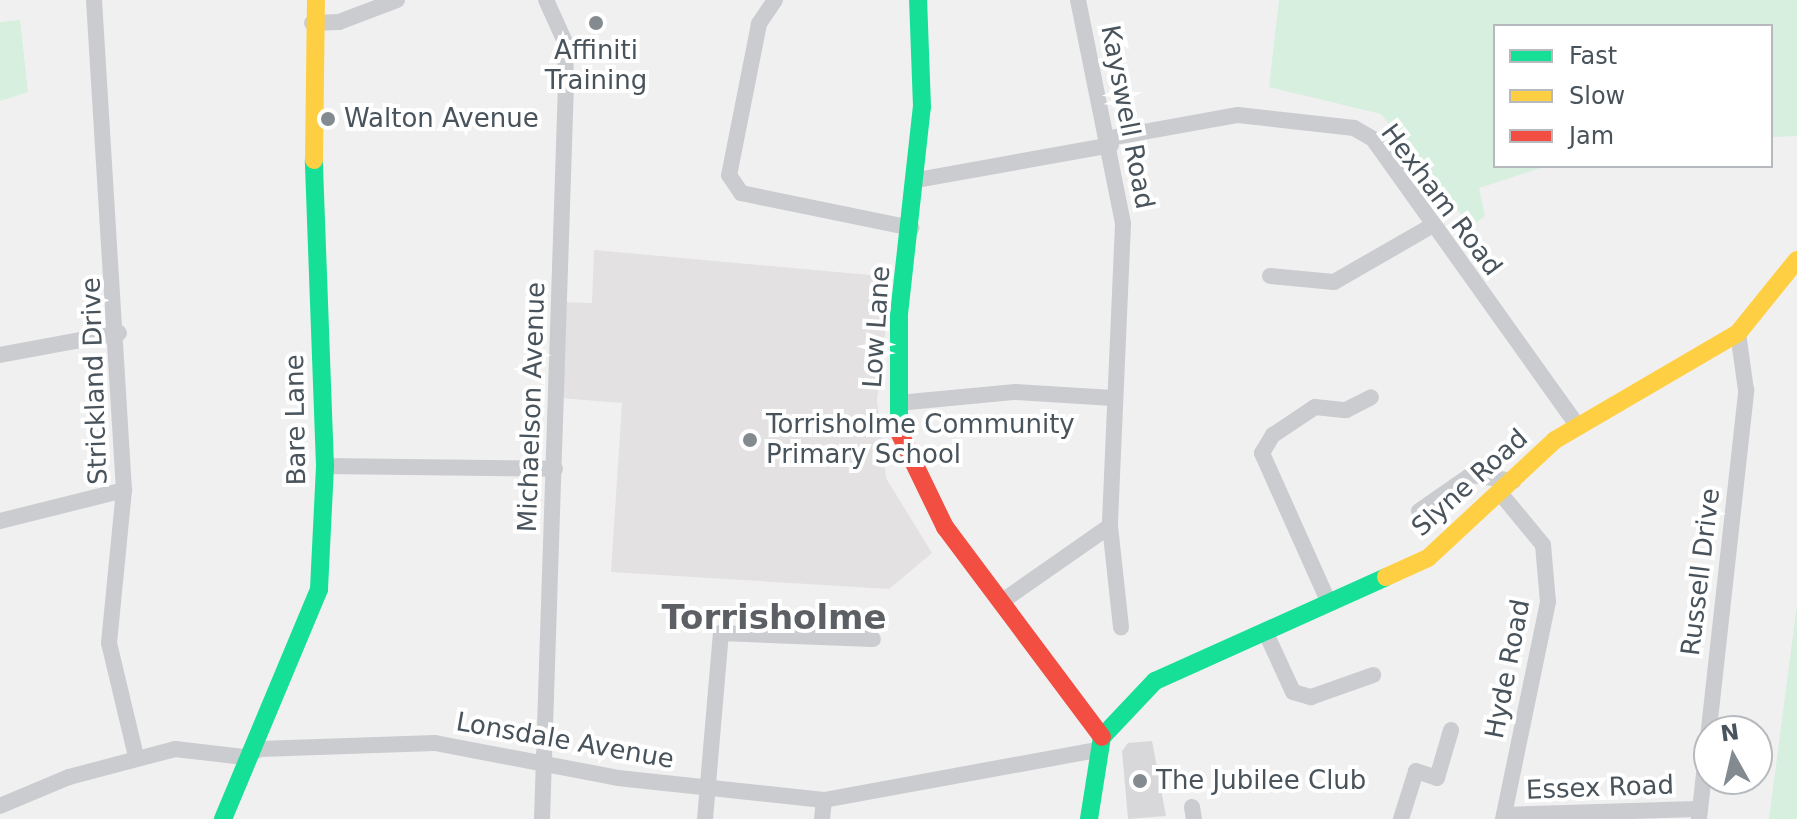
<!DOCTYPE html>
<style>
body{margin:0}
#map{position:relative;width:1797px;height:819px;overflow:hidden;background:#f1f0f0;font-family:"DejaVu Sans",sans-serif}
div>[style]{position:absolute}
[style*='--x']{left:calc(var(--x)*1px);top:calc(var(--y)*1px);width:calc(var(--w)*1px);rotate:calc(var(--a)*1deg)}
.education>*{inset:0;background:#e3e1e2}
.green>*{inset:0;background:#d6efdf}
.building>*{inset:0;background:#d8d8da}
.street>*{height:16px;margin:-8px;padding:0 8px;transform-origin:8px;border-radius:8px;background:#cacccf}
.fast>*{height:18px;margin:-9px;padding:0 9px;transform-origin:9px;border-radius:9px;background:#16e098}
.slow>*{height:18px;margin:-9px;padding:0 9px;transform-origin:9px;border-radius:9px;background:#ffcf43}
.jam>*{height:18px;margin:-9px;padding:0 9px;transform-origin:9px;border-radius:9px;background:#f24e42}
.dots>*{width:22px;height:22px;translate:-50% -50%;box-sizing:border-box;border:4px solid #fff;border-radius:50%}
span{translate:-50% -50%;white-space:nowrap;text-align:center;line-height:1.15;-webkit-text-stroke:8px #fff;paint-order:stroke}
.poi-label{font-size:26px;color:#48535c}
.left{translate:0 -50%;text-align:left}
.street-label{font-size:26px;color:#48535c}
.district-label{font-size:34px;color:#5c6064;font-weight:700}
.legend{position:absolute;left:1493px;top:24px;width:280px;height:144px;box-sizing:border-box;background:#fff;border:2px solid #b6babe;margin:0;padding:10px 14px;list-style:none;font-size:24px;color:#48535c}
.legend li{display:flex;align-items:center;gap:16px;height:40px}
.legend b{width:40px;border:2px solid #b6babe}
.north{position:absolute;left:1693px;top:715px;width:80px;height:80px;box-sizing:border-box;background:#fff;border:2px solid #b6babe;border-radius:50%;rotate:352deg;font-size:22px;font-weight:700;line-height:32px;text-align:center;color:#48535c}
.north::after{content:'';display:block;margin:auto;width:28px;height:36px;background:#838a90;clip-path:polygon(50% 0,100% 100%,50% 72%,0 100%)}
</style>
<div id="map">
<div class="education">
<div style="clip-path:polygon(594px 250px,892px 277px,877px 400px,886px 478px,932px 553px,889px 589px,611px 572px,622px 403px,560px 398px,563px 302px,592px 303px)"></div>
</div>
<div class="green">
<div style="clip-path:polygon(1279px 0,1797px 0,1797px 136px,1771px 137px,1771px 26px,1495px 26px,1495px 166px,1547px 166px,1479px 188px,1485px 216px,1471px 227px,1381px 114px,1269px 87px)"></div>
<div style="clip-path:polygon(20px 20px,28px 92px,0 101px,0 22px)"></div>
<div style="clip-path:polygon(1797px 604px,1797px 819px,1769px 819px,1777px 758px)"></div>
</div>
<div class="building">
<div style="clip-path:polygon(1152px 741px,1166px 816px,1128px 819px,1122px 751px,1128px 743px)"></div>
</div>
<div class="street">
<div style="--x:94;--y:0;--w:491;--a:86.5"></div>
<div style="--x:124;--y:490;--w:154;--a:95.6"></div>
<div style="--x:109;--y:643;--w:116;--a:76.6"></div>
<div style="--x:775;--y:0;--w:29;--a:124"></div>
<div style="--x:759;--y:24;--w:154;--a:101.2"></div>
<div style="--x:729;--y:175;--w:22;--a:56"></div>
<div style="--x:741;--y:193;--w:174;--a:11.6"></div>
<div style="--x:1078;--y:0;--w:228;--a:78.6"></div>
<div style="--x:1123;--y:224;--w:302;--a:92.5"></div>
<div style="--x:1110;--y:526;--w:102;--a:83.8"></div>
<div style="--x:312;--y:23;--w:27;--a:-2"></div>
<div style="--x:339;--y:22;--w:62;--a:-20.8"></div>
<div style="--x:1110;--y:138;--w:130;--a:-10.2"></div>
<div style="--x:1238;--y:115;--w:117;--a:6.4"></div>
<div style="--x:1354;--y:128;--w:22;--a:30"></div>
<div style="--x:1373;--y:139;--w:351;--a:54.5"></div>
<div style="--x:917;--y:180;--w:197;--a:-10.2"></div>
<div style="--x:1270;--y:276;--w:64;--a:5.4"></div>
<div style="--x:1334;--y:282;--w:114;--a:-29.9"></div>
<div style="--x:0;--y:355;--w:121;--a:-10.5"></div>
<div style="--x:898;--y:403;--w:118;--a:-5.4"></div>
<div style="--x:1015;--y:392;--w:98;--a:3.5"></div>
<div style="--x:325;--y:466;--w:230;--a:0.7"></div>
<div style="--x:1501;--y:494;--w:66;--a:50.5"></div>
<div style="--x:1543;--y:545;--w:57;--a:85"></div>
<div style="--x:1548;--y:602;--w:222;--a:101.7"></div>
<div style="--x:1419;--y:511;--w:63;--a:-34.7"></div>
<div style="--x:1471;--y:475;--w:43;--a:7.9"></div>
<div style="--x:0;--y:521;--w:128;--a:-14"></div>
<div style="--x:1001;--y:602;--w:133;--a:-34.9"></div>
<div style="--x:1329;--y:603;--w:164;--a:-114.1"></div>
<div style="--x:1262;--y:453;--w:21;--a:-59"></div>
<div style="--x:1273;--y:435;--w:50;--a:-33.7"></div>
<div style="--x:1315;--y:407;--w:31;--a:6"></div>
<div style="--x:1346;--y:410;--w:28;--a:-27"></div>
<div style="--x:1265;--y:631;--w:67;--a:65.3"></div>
<div style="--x:1293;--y:692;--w:19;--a:16"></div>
<div style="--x:1311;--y:697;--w:66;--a:-19.5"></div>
<div style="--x:0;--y:806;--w:75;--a:-22.8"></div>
<div style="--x:69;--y:777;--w:110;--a:-14.8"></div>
<div style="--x:175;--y:749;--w:69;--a:6.6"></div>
<div style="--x:244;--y:757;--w:18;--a:-27"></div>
<div style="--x:260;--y:749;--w:175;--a:-2"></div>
<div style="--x:435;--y:743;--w:186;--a:10.8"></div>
<div style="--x:618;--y:778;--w:207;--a:6.1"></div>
<div style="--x:824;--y:800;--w:278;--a:-10.4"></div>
<div style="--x:1192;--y:807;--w:12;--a:81"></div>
<div style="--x:1504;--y:815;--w:193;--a:-1.8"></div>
<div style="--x:542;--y:819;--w:734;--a:-88.13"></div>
<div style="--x:566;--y:85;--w:43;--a:-91.3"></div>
<div style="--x:565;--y:42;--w:46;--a:-114.3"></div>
<div style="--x:705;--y:819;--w:187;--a:-85.1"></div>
<div style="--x:721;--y:633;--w:152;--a:2.3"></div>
<div style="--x:822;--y:819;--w:19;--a:-84"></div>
<div style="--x:1401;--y:819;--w:50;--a:-72.6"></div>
<div style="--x:1416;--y:771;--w:22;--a:18"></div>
<div style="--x:1437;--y:778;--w:50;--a:-73.7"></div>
<div style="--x:1699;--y:819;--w:432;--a:-83.7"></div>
<div style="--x:1746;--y:390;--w:58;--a:-98"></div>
</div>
<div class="fast">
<div style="--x:899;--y:432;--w:118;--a:-90"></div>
<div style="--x:899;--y:314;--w:208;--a:-83.7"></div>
<div style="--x:922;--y:107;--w:107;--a:-92.1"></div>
<div style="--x:223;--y:819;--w:249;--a:-67.3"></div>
<div style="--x:319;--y:589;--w:123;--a:-87.2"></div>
<div style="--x:325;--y:466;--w:306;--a:-92.1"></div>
<div style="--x:1089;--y:819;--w:83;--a:-81"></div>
<div style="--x:1102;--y:737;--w:77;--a:-46.6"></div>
<div style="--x:1155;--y:681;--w:253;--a:-24.2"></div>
</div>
<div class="slow">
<div style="--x:314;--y:160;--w:160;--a:-89.3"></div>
<div style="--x:1386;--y:577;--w:46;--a:-24.3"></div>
<div style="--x:1428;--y:558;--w:173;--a:-42.9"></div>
<div style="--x:1555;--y:440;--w:212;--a:-30.3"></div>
<div style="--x:1738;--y:333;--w:94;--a:-51.1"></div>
</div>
<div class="jam">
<div style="--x:899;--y:432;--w:106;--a:64.2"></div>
<div style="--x:945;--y:527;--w:262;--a:53.2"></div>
</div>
<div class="dots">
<div style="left:596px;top:23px;background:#838a90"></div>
<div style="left:328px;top:119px;background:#838a90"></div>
<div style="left:750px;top:440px;background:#838a90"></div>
<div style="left:1140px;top:781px;background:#838a90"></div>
</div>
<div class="poi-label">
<span style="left:596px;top:66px">Affiniti<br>Training</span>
<span class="left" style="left:344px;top:119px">Walton Avenue</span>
<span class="left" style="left:766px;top:440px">Torrisholme Community<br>Primary School</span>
<span class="left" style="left:1156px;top:781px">The Jubilee Club</span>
</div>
<div class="street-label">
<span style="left:1127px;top:117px;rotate:79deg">Kayswell Road</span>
<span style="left:1441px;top:200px;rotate:53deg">Hexham Road</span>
<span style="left:877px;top:327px;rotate:-86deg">Low Lane</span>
<span style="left:95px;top:381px;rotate:-92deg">Strickland Drive</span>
<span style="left:532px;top:407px;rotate:-88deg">Michaelson Avenue</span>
<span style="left:296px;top:420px;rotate:-91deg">Bare Lane</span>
<span style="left:1470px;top:483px;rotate:-42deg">Slyne Road</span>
<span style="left:1701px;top:572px;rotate:-83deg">Russell Drive</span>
<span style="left:1508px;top:669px;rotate:-79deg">Hyde Road</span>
<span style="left:565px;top:741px;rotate:10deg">Lonsdale Avenue</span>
<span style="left:1600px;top:788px;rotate:-2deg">Essex Road</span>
</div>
<div class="district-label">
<span style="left:774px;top:618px">Torrisholme</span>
</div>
<ul class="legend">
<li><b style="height:10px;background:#16e098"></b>Fast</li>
<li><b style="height:10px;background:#ffcf43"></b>Slow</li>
<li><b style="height:10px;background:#f24e42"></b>Jam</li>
</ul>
<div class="north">N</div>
</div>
